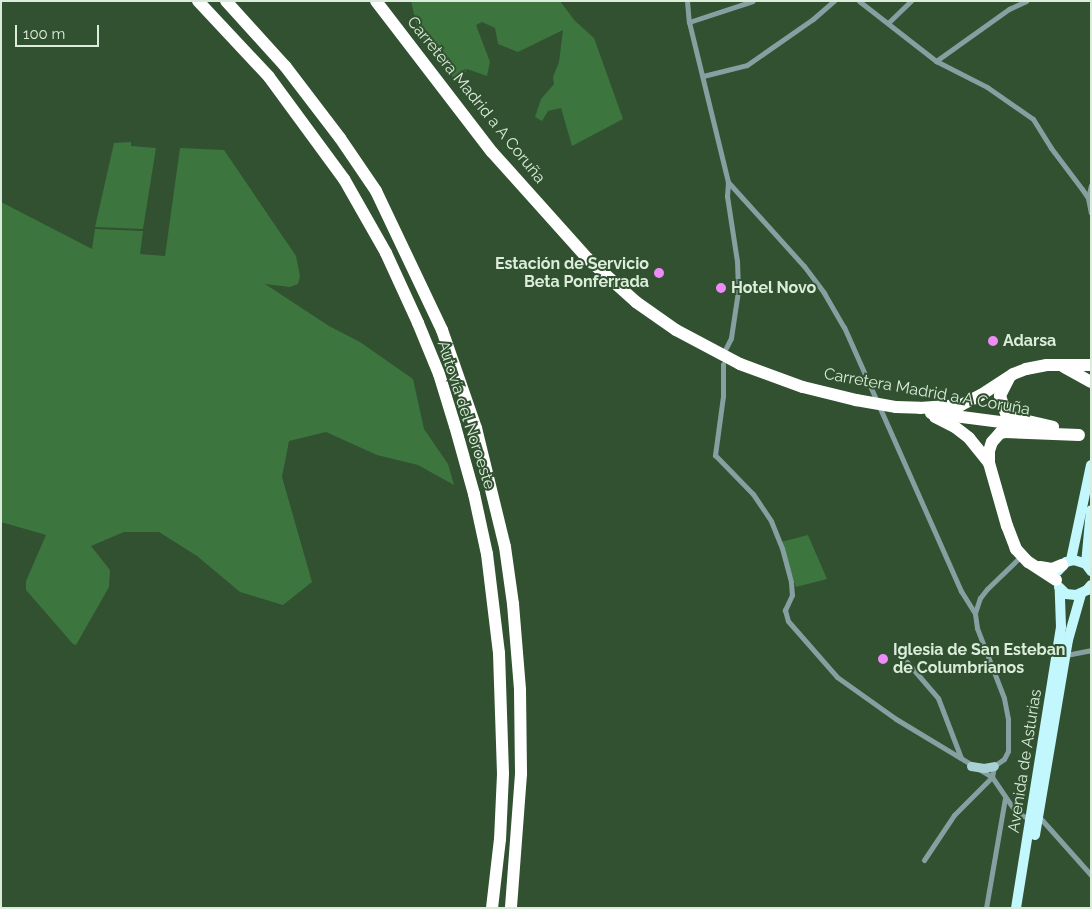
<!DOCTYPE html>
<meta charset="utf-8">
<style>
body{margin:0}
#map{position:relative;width:1092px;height:909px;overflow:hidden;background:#315131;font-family:Raleway,sans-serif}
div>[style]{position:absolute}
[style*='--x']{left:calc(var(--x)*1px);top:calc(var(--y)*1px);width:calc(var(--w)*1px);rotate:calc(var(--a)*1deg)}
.green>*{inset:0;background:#3c753e}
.street>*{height:5px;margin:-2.5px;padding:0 2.5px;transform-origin:2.5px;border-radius:2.5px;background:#86a0a2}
.secondary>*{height:9px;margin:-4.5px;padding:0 4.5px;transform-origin:4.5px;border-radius:4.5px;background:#a8d1d5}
.primary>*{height:10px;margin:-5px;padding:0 5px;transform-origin:5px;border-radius:5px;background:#c1f7fd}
.highway>*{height:12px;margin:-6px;padding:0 6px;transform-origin:6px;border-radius:6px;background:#fff}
.highway-bridge>*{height:12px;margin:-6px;padding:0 6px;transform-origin:6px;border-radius:6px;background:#fff}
.dots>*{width:14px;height:14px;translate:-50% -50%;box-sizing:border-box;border:2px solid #315131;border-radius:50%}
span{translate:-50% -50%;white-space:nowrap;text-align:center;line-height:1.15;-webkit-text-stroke:4px #315131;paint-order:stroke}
.street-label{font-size:16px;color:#dbedda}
.poi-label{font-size:16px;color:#dbedda;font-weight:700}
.right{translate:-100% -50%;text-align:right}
.left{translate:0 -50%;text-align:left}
.frame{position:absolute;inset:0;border:2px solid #dbedda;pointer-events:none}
.scale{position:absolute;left:15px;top:25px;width:84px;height:22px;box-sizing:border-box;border:2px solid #dbedda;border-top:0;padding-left:6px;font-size:15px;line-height:18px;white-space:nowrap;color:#dbedda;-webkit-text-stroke:4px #315131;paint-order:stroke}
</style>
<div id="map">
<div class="green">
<div style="clip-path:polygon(411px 1px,560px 1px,575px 21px,594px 38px,623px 119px,572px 146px,561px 108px,548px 111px,542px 121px,535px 117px,541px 99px,554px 84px,553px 77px,559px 62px,563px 30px,518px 52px,498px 44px,495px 28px,482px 22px,476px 25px,490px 62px,487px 76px,467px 69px,459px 84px,440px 63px,418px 32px)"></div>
<div style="clip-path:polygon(131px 142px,131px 146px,156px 148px,143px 229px,95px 227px,114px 143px)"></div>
<div style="clip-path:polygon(180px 148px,224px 150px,296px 256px,300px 276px,298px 284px,290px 287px,265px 284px,329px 326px,360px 342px,413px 379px,424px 429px,448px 464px,454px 485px,418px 465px,377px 455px,326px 432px,289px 441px,282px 477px,312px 582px,283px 605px,240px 592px,197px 556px,159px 532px,124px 532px,91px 546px,110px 570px,109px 587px,76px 645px,73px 644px,26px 590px,26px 581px,46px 535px,1px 522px,1px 202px,92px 249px,95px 229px,143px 231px,140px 254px,165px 256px)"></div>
<div style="clip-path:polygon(808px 535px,827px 579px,796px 587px,781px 542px)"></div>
</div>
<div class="street">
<div style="--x:687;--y:1;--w:21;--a:85"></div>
<div style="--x:689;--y:22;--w:165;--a:76.3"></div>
<div style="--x:728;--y:182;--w:14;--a:94"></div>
<div style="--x:727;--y:196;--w:66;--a:81.3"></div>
<div style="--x:737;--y:261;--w:30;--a:88"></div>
<div style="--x:738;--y:291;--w:48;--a:98.5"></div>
<div style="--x:731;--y:338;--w:11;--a:117"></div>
<div style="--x:859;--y:1;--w:98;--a:37.9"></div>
<div style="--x:936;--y:61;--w:57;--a:27"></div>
<div style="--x:987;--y:87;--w:56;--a:34.8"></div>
<div style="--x:1033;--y:119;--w:34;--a:58"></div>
<div style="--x:1051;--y:148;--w:51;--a:52.9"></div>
<div style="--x:1082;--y:189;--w:11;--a:56"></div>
<div style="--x:1088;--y:198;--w:15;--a:79"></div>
<div style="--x:689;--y:22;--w:67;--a:-18.2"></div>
<div style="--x:888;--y:23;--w:32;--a:-44"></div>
<div style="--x:936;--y:61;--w:90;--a:-35.5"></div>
<div style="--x:1009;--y:9;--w:19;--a:-25"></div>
<div style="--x:703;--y:76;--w:45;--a:-14"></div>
<div style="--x:747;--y:65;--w:80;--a:-34.9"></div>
<div style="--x:813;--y:19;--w:28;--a:-41"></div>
<div style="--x:728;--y:182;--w:113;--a:47.9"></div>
<div style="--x:804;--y:266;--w:34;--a:53"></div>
<div style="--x:824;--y:293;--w:39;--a:60"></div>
<div style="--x:844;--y:327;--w:289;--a:66.1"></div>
<div style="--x:961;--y:591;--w:26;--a:58"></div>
<div style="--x:1088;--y:198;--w:13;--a:-77"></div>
<div style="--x:723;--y:364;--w:32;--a:90"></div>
<div style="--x:723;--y:396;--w:60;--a:97.7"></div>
<div style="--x:715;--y:455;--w:54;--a:45.7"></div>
<div style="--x:753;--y:494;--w:32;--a:56"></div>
<div style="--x:771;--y:521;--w:29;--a:68"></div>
<div style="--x:782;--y:548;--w:35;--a:75"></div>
<div style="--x:791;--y:582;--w:13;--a:86"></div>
<div style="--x:792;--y:595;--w:17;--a:115"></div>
<div style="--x:785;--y:610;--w:11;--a:75"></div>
<div style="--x:788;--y:621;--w:74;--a:48.8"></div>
<div style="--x:837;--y:677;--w:72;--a:35.4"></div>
<div style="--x:896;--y:719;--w:112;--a:31.1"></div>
<div style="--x:992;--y:777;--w:41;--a:55.9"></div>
<div style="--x:1015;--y:811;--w:12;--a:31"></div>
<div style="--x:1025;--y:817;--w:17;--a:10"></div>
<div style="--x:1042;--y:820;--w:74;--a:48.3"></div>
<div style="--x:1066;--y:655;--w:25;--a:-11"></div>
<div style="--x:907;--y:662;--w:48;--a:49.3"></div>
<div style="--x:938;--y:698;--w:64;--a:69"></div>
<div style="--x:924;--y:860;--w:54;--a:-56.3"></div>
<div style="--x:954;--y:815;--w:54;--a:-45"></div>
<div style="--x:992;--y:777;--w:11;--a:-80"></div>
<div style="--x:994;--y:766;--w:12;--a:-35"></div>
<div style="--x:1004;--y:759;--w:9;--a:-63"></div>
<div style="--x:1008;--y:751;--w:32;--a:-90"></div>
<div style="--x:1008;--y:719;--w:21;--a:-101"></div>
<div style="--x:1004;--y:698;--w:75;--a:-111.1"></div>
<div style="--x:977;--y:628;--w:15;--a:-98"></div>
<div style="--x:975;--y:613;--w:16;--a:-72"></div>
<div style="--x:980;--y:598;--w:11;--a:-52"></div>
<div style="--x:987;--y:589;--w:47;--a:-44.1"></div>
<div style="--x:986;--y:908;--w:112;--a:-80.2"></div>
</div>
<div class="secondary">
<div style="--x:971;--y:766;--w:13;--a:9"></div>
<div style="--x:984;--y:768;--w:10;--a:-11"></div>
</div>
<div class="primary">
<div style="--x:1071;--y:560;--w:97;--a:-78.1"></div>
<div style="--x:1086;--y:564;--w:54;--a:-84.7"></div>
<div style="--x:1058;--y:571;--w:12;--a:-48"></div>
<div style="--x:1066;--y:562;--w:8;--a:-14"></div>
<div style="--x:1074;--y:560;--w:13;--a:18"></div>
<div style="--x:1086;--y:564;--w:9;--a:54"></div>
<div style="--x:1059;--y:587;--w:10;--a:45"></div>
<div style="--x:1066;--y:594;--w:10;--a:6"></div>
<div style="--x:1076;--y:595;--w:12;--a:-24"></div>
<div style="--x:1087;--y:590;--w:6;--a:-51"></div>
<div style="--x:1035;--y:835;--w:198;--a:-80.4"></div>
<div style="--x:1068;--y:640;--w:48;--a:-74.2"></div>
<div style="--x:1016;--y:908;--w:285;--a:-80.9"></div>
<div style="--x:1061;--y:627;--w:38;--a:-92"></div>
</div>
<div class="highway">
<div style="--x:198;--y:1;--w:104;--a:46.9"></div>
<div style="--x:269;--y:77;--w:127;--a:53.7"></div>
<div style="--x:344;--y:179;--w:85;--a:60.4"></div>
<div style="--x:386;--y:253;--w:77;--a:65.4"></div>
<div style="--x:418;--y:323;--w:55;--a:67.6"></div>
<div style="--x:439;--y:374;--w:54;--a:72.9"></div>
<div style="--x:455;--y:426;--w:71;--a:74.4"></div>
<div style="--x:474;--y:494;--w:61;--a:77.8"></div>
<div style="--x:487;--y:554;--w:100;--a:83.1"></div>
<div style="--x:499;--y:653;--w:121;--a:88.1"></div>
<div style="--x:503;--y:774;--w:65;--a:92.6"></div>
<div style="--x:500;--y:839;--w:69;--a:96.6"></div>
<div style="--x:226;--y:1;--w:88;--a:47.8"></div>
<div style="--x:285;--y:66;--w:91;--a:52.6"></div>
<div style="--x:340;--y:138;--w:64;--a:55.8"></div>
<div style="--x:376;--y:191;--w:154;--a:64.6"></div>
<div style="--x:442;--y:330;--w:104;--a:70.9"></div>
<div style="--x:476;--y:428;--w:122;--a:76.3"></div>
<div style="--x:505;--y:547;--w:58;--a:82"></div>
<div style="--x:513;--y:604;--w:86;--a:85.3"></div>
<div style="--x:520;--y:690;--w:84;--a:89.3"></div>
<div style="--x:521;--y:774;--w:134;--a:94.3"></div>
<div style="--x:376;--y:1;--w:190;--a:52.5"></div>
<div style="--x:492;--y:152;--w:142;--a:48.1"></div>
<div style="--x:587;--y:258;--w:66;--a:41.9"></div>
<div style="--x:636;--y:302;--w:49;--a:35"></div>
<div style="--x:676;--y:330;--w:72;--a:28"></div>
<div style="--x:740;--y:364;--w:67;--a:20.1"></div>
<div style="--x:803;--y:387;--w:55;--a:13.8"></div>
<div style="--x:1064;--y:367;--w:31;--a:29"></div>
<div style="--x:1009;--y:378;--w:20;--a:117"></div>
<div style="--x:1000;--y:396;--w:18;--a:71"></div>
<div style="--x:1006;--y:413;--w:10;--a:29"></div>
<div style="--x:1015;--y:418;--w:39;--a:13"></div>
<div style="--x:896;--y:407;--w:24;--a:2"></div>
<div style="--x:920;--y:408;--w:41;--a:-4.2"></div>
<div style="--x:961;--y:405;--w:22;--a:-27"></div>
<div style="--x:981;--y:395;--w:38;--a:-33"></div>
<div style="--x:1013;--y:374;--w:14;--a:-21"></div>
<div style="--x:1026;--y:369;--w:21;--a:-11"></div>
<div style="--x:1047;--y:365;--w:44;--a:0"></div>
<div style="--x:931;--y:413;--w:93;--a:7.4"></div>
<div style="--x:935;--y:417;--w:22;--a:27"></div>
<div style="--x:955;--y:427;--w:18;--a:38"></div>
<div style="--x:969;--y:438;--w:32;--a:51"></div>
<div style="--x:1040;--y:567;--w:12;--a:9"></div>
<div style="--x:1052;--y:569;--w:11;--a:-22"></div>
<div style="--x:1056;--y:580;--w:33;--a:-147"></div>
<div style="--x:1028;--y:562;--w:18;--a:-133"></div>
<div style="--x:1016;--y:549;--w:25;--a:-111"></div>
<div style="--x:1007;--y:526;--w:66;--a:-105.9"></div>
<div style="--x:989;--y:463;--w:12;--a:-90"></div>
<div style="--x:989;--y:451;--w:9;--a:-72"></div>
<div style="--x:992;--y:442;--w:12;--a:-48"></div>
<div style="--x:1000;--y:433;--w:5;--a:-11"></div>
<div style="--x:1005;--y:432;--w:74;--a:2.3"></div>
</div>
<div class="highway-bridge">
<div style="--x:856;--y:400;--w:41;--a:9.9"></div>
</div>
<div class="dots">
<div style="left:659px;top:273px;background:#ef8bf7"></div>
<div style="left:721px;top:288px;background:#ef8bf7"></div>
<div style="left:993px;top:341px;background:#ef8bf7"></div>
<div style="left:883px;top:659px;background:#ef8bf7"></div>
</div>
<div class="street-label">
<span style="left:476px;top:100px;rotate:51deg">Carretera Madrid a A Coruña</span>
<span style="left:927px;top:392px;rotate:10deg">Carretera Madrid a A Coruña</span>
<span style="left:466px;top:415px;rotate:72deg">Autovía del Noroeste</span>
<span style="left:1025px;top:761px;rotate:-81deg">Avenida de Asturias</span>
</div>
<div class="poi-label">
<span class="right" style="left:649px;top:273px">Estación de Servicio<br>Beta Ponferrada</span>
<span class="left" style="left:731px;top:288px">Hotel Novo</span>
<span class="left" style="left:1003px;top:341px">Adarsa</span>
<span class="left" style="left:893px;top:659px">Iglesia de San Esteban<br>de Columbrianos</span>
</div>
<div class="frame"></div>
<div class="scale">100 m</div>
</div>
